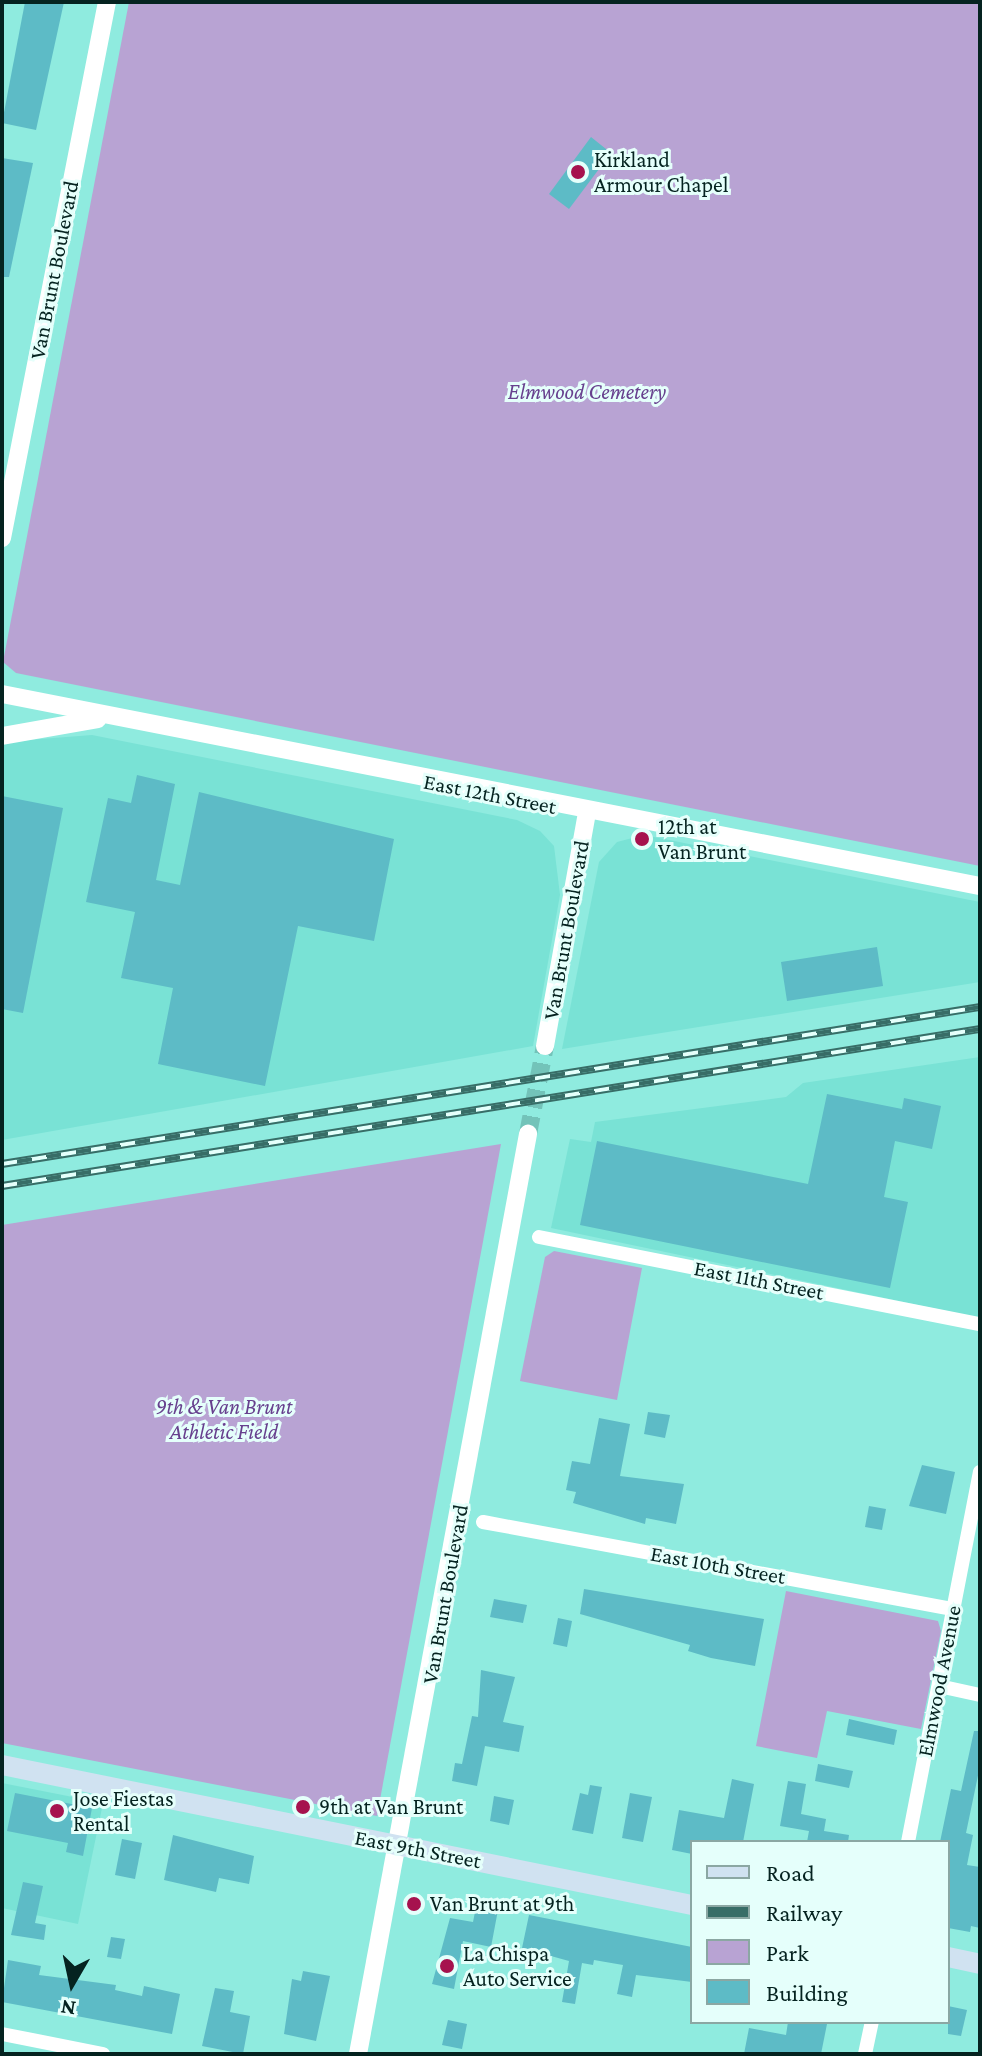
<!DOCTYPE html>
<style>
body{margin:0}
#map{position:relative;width:982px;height:2056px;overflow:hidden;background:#8febdf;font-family:"Crimson Pro",serif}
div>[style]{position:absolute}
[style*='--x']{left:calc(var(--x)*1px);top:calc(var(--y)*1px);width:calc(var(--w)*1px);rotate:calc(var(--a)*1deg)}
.built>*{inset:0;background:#79e2d5}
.green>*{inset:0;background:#b8a3d3}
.building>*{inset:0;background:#5dbbc6}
.tertiary-tunnel>*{height:18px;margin-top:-9px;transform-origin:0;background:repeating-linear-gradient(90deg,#73c3b9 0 18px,transparent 0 27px)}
.minor>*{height:14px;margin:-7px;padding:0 7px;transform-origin:7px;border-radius:7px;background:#fff}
.tertiary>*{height:18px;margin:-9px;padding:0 9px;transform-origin:9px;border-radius:9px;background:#fff}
.secondary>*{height:20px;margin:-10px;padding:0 10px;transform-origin:10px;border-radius:10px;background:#d0e2f1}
.rail>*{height:8px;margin-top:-4px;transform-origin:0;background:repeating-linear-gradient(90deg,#e5fffb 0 15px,#386d67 0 30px);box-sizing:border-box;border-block:2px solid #386d67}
.dots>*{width:22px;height:22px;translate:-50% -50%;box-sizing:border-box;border:4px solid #e5fffb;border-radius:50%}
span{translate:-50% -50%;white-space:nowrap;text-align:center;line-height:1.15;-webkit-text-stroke:6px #e5fffb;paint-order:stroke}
.poi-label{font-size:22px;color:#052320}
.left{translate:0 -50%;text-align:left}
.street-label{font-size:22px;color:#052320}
.park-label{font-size:22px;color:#67408e;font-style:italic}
.frame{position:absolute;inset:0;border:4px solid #052320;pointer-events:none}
.legend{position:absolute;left:690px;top:1840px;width:260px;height:184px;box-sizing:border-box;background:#e5fffb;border:2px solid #8ba7a3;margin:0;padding:10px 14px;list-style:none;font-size:24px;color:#052320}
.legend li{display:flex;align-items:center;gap:16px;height:40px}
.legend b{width:40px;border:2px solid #8ba7a3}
.north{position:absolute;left:32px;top:1944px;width:80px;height:80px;-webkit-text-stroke:6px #e5fffb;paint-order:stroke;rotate:189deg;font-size:22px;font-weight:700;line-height:32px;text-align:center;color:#052320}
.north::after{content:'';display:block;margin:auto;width:28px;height:36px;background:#052320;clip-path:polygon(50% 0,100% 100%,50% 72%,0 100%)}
</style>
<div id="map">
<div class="built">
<div style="clip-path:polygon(92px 735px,517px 820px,540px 831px,554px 846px,560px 895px,533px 1046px,2px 1140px,2px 742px)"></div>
<div style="clip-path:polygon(644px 835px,980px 902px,980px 982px,562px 1049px,599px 862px,617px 842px)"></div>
<div style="clip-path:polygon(980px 1057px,980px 1318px,551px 1228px,570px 1139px,591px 1142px,595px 1122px,786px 1097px,803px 1083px)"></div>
<div style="clip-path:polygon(2px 1783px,103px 1803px,78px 1924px,2px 1908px)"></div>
</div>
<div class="green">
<div style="clip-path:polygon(129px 2px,980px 2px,980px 866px,16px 673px,3px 662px)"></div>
<div style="clip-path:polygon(501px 1144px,377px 1816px,2px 1743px,2px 1225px)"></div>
<div style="clip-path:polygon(554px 1251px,642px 1268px,617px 1400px,520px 1381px,545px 1257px)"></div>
<div style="clip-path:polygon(786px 1591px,938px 1621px,941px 1631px,921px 1729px,827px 1711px,817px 1758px,756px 1746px)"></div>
</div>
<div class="building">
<div style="clip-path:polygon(25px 2px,64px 2px,36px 130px,2px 123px)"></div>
<div style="clip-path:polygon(591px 137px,611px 153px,569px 209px,549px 194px)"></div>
<div style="clip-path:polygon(2px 158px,33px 163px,9px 277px,2px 277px)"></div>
<div style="clip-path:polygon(137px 775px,175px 784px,156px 880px,180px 885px,199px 792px,394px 839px,374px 941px,298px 926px,265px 1086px,158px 1064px,173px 988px,121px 978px,135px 912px,86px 902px,108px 798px,131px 803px)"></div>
<div style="clip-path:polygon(2px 796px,63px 808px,23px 1013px,2px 1009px)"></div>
<div style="clip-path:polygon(877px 947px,883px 986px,787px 1001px,781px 962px)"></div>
<div style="clip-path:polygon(827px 1094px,902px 1109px,904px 1098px,941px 1106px,932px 1149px,895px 1141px,884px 1197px,908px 1202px,890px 1288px,580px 1225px,597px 1141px,808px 1184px)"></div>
<div style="clip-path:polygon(648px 1412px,670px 1415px,665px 1438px,644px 1434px)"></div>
<div style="clip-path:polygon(599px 1418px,630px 1424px,620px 1476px,684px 1484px,676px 1524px,646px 1518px,645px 1524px,573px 1503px,576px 1492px,566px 1490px,572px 1461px,590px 1464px)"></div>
<div style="clip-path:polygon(922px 1465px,955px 1472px,946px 1514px,909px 1506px)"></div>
<div style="clip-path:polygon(869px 1506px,886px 1509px,882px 1530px,865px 1527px)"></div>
<div style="clip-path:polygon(584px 1589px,764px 1619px,755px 1666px,711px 1658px,688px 1651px,690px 1645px,580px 1614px)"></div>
<div style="clip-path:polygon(494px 1599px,527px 1605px,523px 1623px,490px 1617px)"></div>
<div style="clip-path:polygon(558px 1618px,572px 1621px,567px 1647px,553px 1644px)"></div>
<div style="clip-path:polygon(481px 1670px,515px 1677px,503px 1722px,524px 1726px,519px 1752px,485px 1746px,477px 1786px,452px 1781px,455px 1763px,462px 1764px,472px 1716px,478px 1717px)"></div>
<div style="clip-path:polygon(849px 1719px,897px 1730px,894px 1745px,846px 1735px)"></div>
<div style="clip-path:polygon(974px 1731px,980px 1731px,980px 1766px,966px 1833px,973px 1835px,967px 1865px,980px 1867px,980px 1928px,971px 1926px,970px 1932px,948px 1928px,948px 1842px,940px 1842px,951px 1789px,961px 1791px)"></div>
<div style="clip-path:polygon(818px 1764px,853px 1771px,849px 1788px,815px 1781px)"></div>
<div style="clip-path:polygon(732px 1779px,754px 1784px,743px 1842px,692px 1842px,692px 1854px,672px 1850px,679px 1810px,724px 1818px)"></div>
<div style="clip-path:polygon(788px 1781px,806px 1784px,801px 1814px,826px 1819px,824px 1831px,849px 1835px,848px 1842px,807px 1842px,809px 1831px,780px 1826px)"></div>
<div style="clip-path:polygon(590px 1785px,602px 1787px,593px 1834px,572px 1830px,580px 1793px,588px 1795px)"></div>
<div style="clip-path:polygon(15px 1793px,92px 1808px,83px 1856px,66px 1852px,68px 1843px,7px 1831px)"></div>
<div style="clip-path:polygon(630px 1793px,652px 1797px,643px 1842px,622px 1838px)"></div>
<div style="clip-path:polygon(494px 1796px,514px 1800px,509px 1825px,490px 1821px)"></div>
<div style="clip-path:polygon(173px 1835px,254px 1856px,249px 1884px,219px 1878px,216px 1892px,164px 1880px)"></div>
<div style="clip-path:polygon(122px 1839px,142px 1843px,135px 1879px,115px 1875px)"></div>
<div style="clip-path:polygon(23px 1882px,43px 1886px,35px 1923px,46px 1925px,44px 1940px,11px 1935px)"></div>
<div style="clip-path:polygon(477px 1902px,498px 1910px,491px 1947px,463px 1941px,454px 1989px,432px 1984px,450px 1918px,473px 1922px)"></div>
<div style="clip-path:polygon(529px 1915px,692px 1947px,692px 1982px,636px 1975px,632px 1997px,617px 1994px,623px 1965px,594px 1960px,593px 1965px,582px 1963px,575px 2004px,562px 2002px,569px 1961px,522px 1948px)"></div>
<div style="clip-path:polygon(111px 1937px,125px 1939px,121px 1959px,107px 1957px)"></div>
<div style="clip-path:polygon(8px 1960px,41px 1966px,39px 1975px,116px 1985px,115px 1990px,142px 1996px,144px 1986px,180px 1994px,172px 2034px,2px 2002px)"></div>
<div style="clip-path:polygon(303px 1971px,330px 1976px,316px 2041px,284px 2034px,292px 1979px,301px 1981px)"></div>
<div style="clip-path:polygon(215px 1988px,234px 1991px,230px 2012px,250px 2016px,243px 2054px,202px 2046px)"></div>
<div style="clip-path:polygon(948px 2006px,967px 2010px,961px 2036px,948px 2034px)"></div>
<div style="clip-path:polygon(448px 2020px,467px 2024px,462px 2049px,442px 2045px)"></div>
<div style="clip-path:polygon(788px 2022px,827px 2024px,821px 2054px,744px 2054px,749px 2028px,786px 2035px)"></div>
</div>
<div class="tertiary-tunnel">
<div style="--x:528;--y:1134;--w:90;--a:-79.1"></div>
</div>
<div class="minor">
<div style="--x:539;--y:1237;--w:449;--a:11.2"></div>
<div style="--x:483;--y:1522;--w:478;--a:10.5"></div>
<div style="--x:939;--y:1686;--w:42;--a:12.4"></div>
<div style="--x:908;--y:1842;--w:377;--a:-79"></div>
<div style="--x:2;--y:2034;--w:103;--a:11.2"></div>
<div style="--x:865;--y:2054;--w:33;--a:-78"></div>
</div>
<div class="tertiary">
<div style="--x:2;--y:538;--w:546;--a:-78.92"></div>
<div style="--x:2;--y:694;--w:997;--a:11.11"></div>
<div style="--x:2;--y:736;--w:97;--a:-10"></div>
<div style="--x:545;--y:1046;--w:237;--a:-79.8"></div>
<div style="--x:358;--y:2054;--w:936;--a:-79.53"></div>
</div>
<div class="secondary">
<div style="--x:2;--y:1765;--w:704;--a:11.47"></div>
<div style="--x:948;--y:1957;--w:33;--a:12"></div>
</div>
<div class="rail">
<div style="--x:2;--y:1164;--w:991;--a:-9.12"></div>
<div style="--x:2;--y:1186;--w:991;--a:-9.12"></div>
</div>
<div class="dots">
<div style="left:578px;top:172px;background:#a6124e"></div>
<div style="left:642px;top:839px;background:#a6124e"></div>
<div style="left:303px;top:1807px;background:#a6124e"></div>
<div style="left:57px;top:1811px;background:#a6124e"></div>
<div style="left:414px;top:1904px;background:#a6124e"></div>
<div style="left:447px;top:1966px;background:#a6124e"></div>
</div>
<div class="poi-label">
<span class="left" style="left:594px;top:172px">Kirkland<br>Armour Chapel</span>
<span class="left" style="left:658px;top:839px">12th at<br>Van Brunt</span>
<span class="left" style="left:73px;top:1811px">Jose Fiestas<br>Rental</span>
<span class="left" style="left:319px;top:1807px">9th at Van Brunt</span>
<span class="left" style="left:430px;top:1904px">Van Brunt at 9th</span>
<span class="left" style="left:463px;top:1966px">La Chispa<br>Auto Service</span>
</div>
<div class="street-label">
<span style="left:54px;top:270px;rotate:-79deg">Van Brunt Boulevard</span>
<span style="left:490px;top:794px;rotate:11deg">East 12th Street</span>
<span style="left:566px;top:930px;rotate:-80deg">Van Brunt Boulevard</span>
<span style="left:759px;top:1280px;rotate:11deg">East 11th Street</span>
<span style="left:718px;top:1565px;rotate:10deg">East 10th Street</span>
<span style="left:445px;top:1594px;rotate:-80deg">Van Brunt Boulevard</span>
<span style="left:939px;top:1681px;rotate:-79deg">Elmwood Avenue</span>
<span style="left:418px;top:1849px;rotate:11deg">East 9th Street</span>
</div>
<div class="park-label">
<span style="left:587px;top:392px">Elmwood Cemetery</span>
<span style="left:224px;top:1419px">9th &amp; Van Brunt<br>Athletic Field</span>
</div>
<div class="frame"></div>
<ul class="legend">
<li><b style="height:10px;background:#d0e2f1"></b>Road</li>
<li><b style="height:10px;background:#386d67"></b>Railway</li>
<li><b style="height:22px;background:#b8a3d3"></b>Park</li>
<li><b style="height:22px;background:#5dbbc6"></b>Building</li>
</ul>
<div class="north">N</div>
</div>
